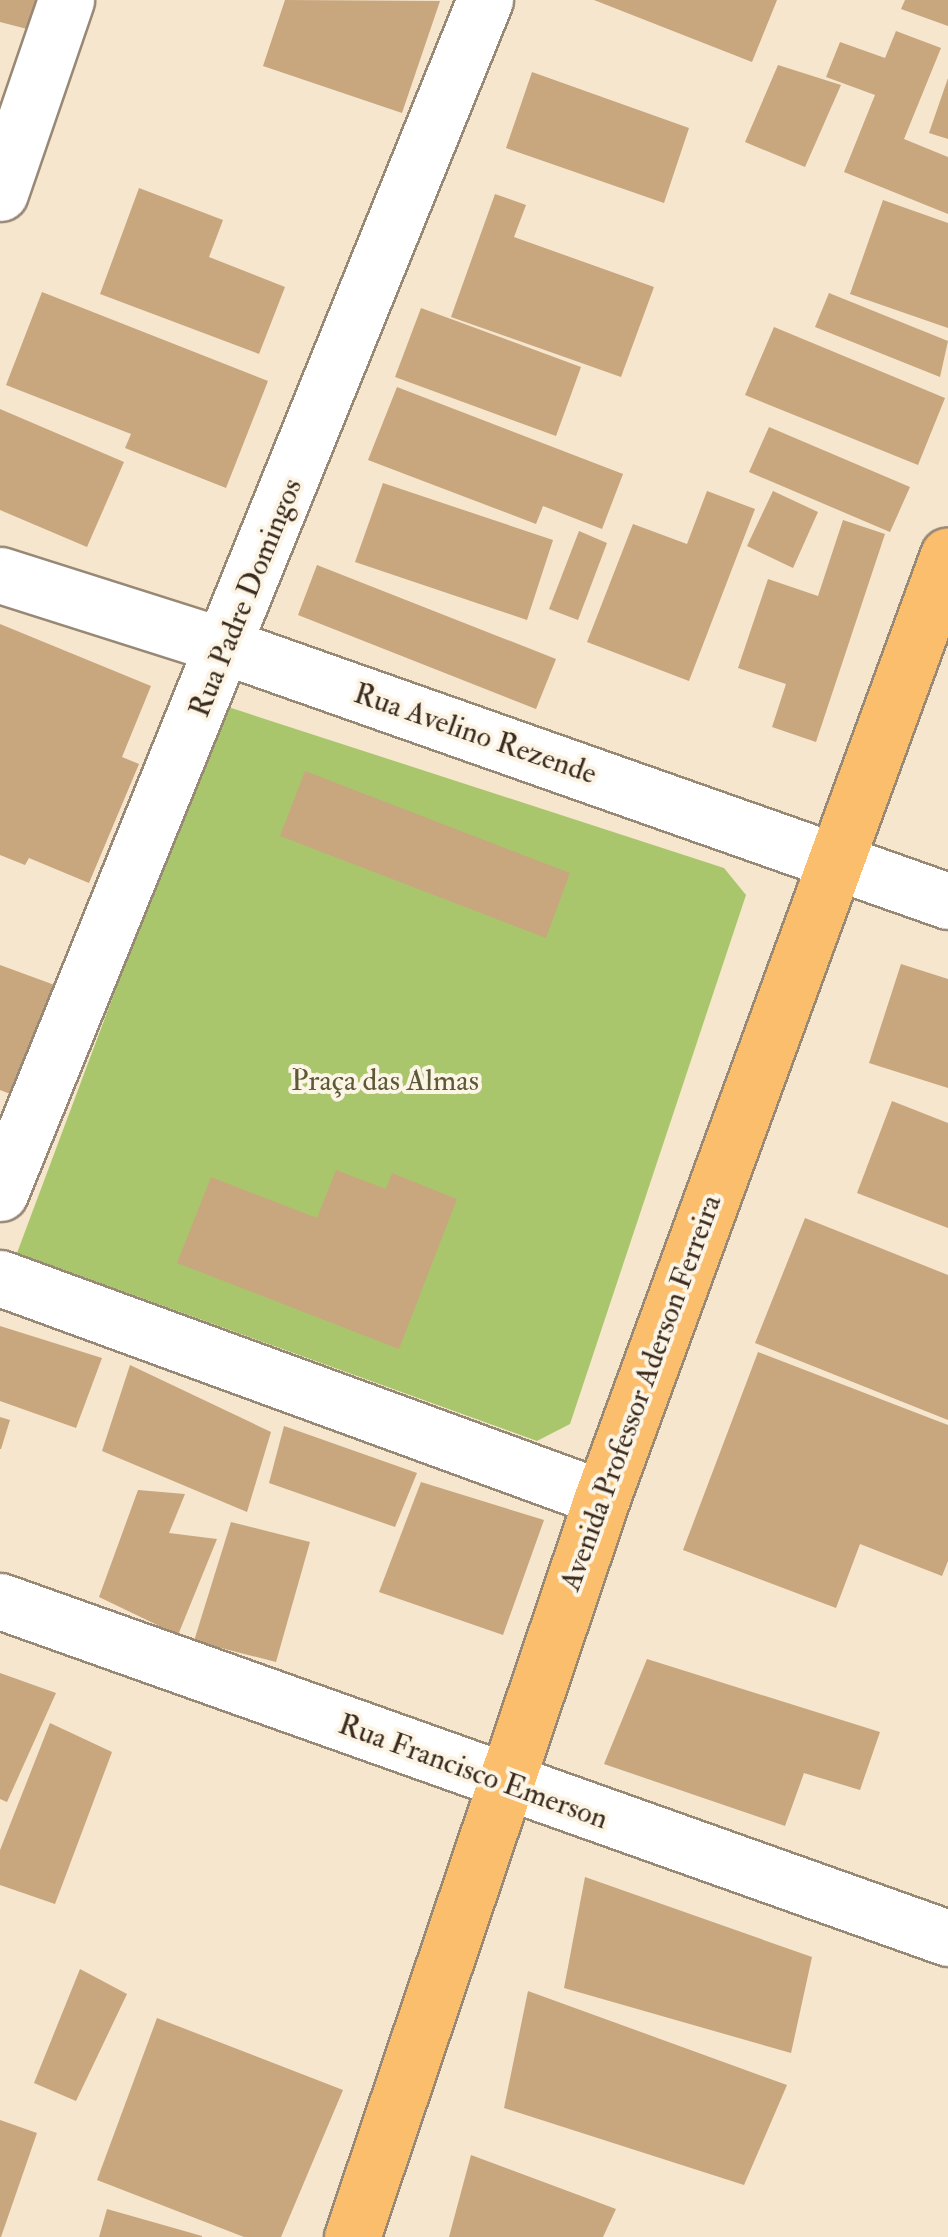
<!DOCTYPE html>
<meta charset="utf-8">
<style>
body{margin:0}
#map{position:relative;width:948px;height:2237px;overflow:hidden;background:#f6e6cd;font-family:"IM FELL Double Pica",serif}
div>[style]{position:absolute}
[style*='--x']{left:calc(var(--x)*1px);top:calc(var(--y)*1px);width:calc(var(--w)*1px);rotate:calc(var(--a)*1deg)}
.green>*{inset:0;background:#aac66d}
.building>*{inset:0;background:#c8a67e}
.roads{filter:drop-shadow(2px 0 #988876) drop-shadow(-2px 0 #988876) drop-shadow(0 2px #988876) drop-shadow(0 -2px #988876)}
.street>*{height:55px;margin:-27.5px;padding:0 27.5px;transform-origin:27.5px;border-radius:27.5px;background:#fff}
.primary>*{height:55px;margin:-27.5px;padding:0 27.5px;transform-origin:27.5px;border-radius:27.5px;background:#fabe6d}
span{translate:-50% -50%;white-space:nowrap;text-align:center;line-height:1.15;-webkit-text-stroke:8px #fcf5e5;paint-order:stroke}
.street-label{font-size:30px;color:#3b2a1e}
.park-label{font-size:30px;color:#5c5936}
</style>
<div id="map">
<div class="green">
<div style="clip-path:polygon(222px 705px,724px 868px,746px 895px,570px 1424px,537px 1441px,17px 1253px)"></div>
</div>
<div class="building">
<div style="clip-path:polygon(0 0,43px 0,35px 31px,0 22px)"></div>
<div style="clip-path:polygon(285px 0,440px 1px,402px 113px,263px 66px)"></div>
<div style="clip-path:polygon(594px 0,777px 0,752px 62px)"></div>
<div style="clip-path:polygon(905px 0,948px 0,948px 26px,901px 9px)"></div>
<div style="clip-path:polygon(896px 31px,941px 48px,904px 139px,948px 157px,948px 214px,844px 172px,875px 95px,826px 77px,840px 42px,885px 58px)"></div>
<div style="clip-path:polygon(778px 65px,841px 85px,805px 167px,745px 142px)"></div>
<div style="clip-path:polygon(532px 72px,689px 128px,664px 203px,506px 148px)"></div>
<div style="clip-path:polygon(948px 78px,948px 139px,929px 133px)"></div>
<div style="clip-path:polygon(139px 188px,223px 220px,209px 257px,285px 287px,259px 354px,100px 294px)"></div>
<div style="clip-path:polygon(495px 194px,526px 205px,514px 237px,654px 287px,621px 377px,451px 317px)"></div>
<div style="clip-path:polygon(883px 200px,948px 223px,948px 328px,850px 294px)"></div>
<div style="clip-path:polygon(42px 292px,268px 381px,226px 488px,125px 448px,131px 434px,6px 385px)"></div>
<div style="clip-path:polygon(829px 293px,948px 341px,940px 377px,815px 327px)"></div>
<div style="clip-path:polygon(421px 308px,581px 367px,556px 436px,395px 377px)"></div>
<div style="clip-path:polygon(774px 327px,945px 398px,918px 465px,745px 395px)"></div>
<div style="clip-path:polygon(397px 387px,623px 474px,602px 529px,543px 506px,536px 524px,368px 460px)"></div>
<div style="clip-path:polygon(0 409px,124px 462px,87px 547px,0 510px)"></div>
<div style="clip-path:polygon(769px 427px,910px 487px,890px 532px,749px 472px)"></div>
<div style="clip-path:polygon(383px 483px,553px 540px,527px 620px,355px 562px)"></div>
<div style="clip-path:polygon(707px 491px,755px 509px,689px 681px,587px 642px,633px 524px,687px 544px)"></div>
<div style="clip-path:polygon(773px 491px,818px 512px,793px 568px,747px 546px)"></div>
<div style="clip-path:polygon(843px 520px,885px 534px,816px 742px,772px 727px,786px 684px,738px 668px,768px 579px,818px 596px)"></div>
<div style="clip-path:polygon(579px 531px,607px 543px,578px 620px,549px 609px)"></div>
<div style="clip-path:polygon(317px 565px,556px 659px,536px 709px,298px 615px)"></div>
<div style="clip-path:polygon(0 624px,151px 686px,122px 757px,139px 764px,89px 883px,29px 858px,25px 865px,0 855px)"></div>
<div style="clip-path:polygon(305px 771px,570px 873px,546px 938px,280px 836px)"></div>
<div style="clip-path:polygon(901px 964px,948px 979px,948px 1088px,869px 1063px)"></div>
<div style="clip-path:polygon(0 965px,60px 987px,18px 1097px,0 1090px)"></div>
<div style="clip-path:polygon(892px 1101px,948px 1123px,948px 1228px,857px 1193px)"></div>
<div style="clip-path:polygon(336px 1170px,386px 1189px,392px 1173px,457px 1199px,399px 1349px,177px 1263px,211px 1177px,317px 1218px)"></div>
<div style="clip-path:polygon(805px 1218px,948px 1275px,948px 1420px,755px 1343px)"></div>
<div style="clip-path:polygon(0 1326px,102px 1358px,76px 1428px,0 1401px)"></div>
<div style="clip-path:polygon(758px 1352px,948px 1425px,948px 1561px,942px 1576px,860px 1544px,836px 1608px,683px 1550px)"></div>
<div style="clip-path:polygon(130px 1365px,271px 1432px,247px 1512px,102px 1451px)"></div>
<div style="clip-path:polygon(0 1417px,10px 1420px,1px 1449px,0 1449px)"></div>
<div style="clip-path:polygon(284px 1426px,417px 1473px,395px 1527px,269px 1483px)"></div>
<div style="clip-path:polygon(421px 1482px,544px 1520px,503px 1635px,379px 1592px)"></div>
<div style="clip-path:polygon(138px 1490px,185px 1494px,169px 1533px,217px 1539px,178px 1635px,99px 1597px)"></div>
<div style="clip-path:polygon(231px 1522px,310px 1542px,276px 1662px,194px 1641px)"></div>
<div style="clip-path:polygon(647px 1659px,880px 1732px,860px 1790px,804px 1773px,785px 1826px,604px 1764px)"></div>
<div style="clip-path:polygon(0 1673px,56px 1693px,7px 1802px,0 1799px)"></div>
<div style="clip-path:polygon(50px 1723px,112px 1752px,55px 1904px,0 1885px,0 1850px)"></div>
<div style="clip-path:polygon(585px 1877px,812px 1957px,791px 2053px,564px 1988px)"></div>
<div style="clip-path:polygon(80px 1969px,127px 1994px,76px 2101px,34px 2083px)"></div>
<div style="clip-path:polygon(528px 1991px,787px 2085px,744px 2185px,504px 2108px)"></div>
<div style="clip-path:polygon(157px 2018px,343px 2090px,281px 2237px,244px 2237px,97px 2180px)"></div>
<div style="clip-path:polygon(0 2120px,37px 2133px,1px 2237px,0 2237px)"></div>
<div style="clip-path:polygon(471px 2155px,616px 2209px,603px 2237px,449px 2237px)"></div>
<div style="clip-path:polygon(107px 2209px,202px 2236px,202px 2237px,99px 2237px)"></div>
</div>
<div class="roads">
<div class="street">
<div style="--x:0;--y:193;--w:204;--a:-71.1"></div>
<div style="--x:0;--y:575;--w:238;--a:17.6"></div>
<div style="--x:227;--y:647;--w:764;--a:19.41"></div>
<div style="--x:0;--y:1193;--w:1288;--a:-67.88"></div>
<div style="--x:0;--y:1278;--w:641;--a:20.07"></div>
<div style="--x:0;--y:1601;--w:1006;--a:19.57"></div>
</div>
<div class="primary">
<div style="--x:352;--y:2237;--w:780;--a:-71.31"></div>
<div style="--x:602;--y:1498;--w:1004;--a:-69.85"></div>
</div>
</div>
<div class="street-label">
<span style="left:246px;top:598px;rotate:-68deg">Rua Padre Domingos</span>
<span style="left:475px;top:734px;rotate:19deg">Rua Avelino Rezende</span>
<span style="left:641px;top:1393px;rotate:-70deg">Avenida Professor Aderson Ferreira</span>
<span style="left:473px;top:1772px;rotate:20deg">Rua Francisco Emerson</span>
</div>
<div class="park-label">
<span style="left:385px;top:1081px">Praça das Almas</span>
</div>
</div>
